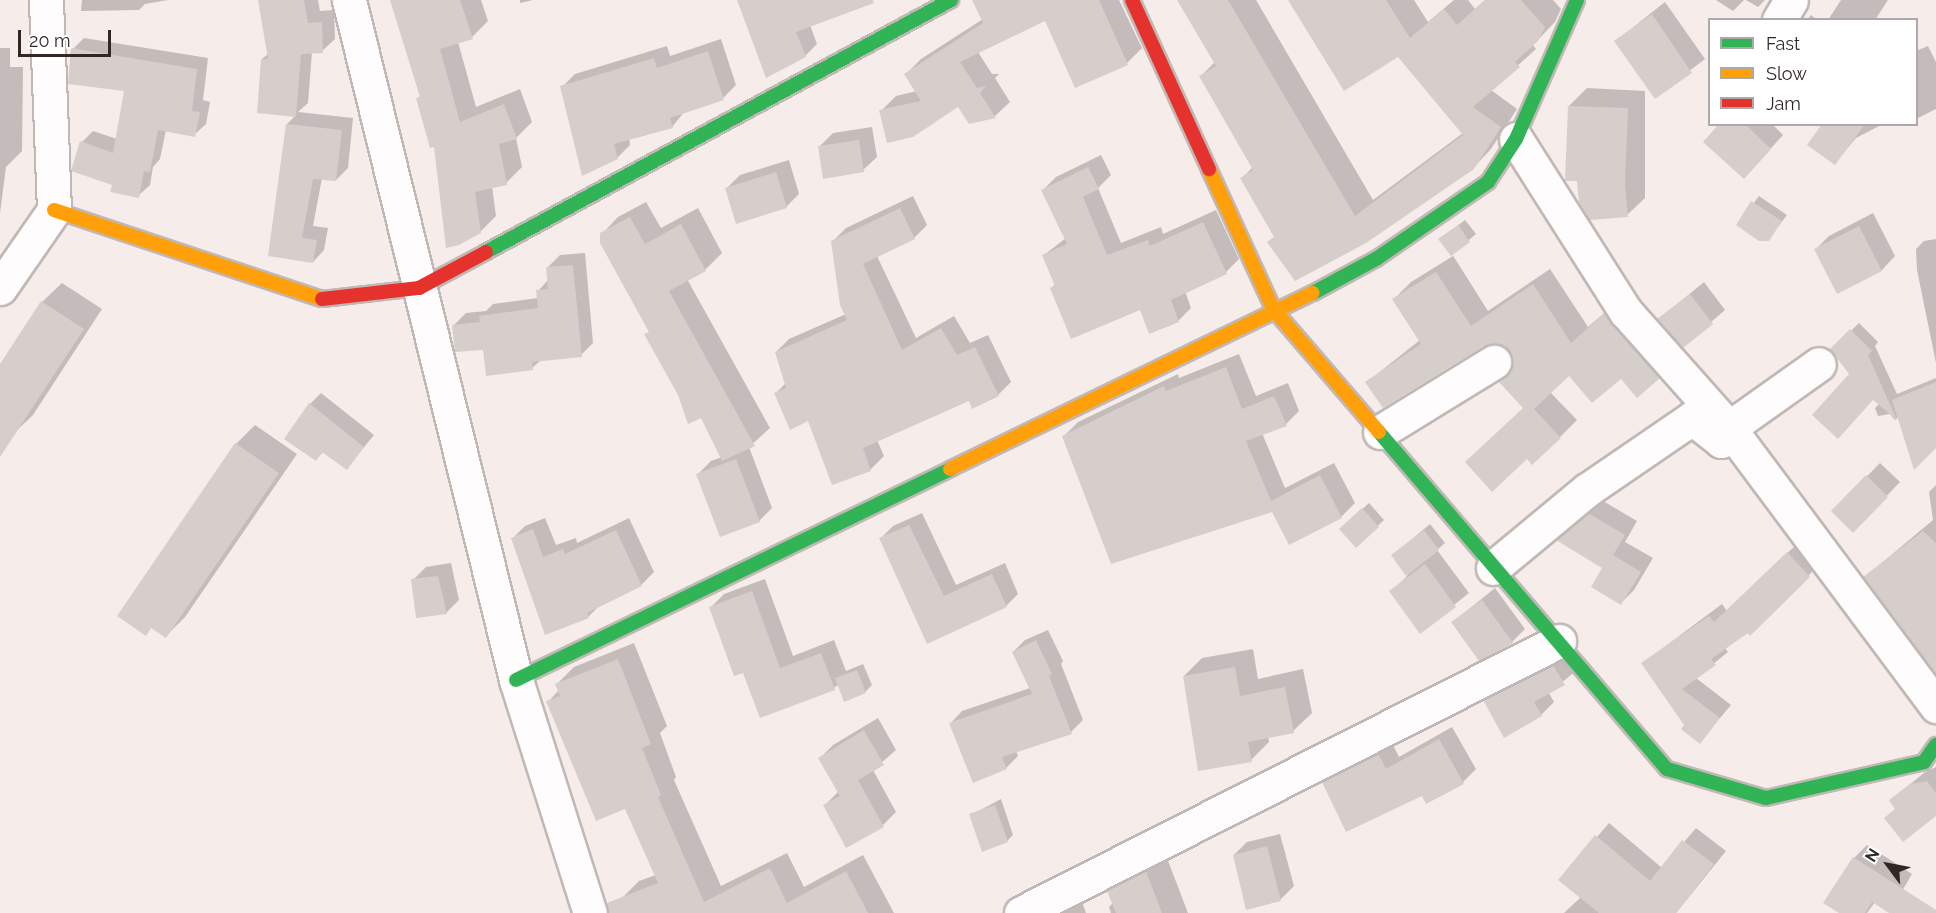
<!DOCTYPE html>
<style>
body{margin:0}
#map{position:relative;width:1936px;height:913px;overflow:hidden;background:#f6ece9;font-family:Raleway,sans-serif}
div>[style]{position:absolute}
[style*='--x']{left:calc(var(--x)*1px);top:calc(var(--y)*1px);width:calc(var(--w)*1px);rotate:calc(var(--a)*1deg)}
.shadow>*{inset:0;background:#0003}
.building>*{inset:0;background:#d6cecb}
.roads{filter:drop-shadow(2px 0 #c1b8b5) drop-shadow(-2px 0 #c1b8b5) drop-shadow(0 2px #c1b8b5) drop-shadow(0 -2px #c1b8b5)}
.street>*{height:33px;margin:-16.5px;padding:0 16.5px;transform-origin:16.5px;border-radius:16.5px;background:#fefcfc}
.fast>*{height:14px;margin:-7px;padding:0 7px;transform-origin:7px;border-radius:7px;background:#30b455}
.slow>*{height:14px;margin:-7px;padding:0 7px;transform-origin:7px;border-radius:7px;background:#ff9f0a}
.jam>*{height:14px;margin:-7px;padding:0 7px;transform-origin:7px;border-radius:7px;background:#e5322d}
span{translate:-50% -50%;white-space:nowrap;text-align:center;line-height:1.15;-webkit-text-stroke:6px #fff;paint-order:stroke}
.legend{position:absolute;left:1708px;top:18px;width:210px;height:108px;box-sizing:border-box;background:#fff;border:2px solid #ada9a8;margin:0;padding:8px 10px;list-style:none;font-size:18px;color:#312825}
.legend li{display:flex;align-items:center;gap:12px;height:30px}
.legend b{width:30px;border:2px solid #ada9a8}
.north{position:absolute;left:1858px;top:835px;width:60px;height:60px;-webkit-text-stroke:4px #fff;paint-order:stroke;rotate:302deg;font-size:16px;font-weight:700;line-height:24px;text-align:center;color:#312825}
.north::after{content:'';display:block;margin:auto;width:21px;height:27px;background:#312825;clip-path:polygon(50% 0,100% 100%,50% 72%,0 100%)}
.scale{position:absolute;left:18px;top:30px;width:93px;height:27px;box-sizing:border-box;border:3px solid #312825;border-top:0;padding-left:8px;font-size:18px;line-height:21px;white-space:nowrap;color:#312825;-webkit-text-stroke:4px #fff;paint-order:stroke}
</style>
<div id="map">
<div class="shadow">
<div style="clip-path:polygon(82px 0,168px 0,145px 4px,139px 10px,81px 11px)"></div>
<div style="clip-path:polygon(260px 0,318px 0,320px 11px,334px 10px,335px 39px,322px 51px,312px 52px,308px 103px,298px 112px,353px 118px,348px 168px,336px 180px,322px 178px,313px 226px,328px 228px,324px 250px,313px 262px,270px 255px,287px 124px,296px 115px,262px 59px,268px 54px)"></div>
<div style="clip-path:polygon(392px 0,481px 0,488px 21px,472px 37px,458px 42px,476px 107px,520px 89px,532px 122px,516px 138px,522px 167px,506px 183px,492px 186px,496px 216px,480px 232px,435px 146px,417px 99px,421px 95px)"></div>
<div style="clip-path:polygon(520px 0,533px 0,520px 3px)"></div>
<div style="clip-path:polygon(738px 0,862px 0,810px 25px,817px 44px,805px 56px)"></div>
<div style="clip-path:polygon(983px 0,1119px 0,1142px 48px,1127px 63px,1046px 19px,978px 52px,992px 74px,999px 74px,995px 78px,1010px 102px,995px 116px,970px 122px,958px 105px,881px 111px,896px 96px,917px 91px,906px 74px,921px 59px,983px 19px)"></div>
<div style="clip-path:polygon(1179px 0,1256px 0,1373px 200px,1463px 133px,1398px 56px,1289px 0,1414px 0,1428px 22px,1454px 0,1468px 0,1475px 9px,1485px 0,1553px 0,1561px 9px,1555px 22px,1533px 45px,1536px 49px,1491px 90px,1517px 109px,1491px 149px,1473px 168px,1365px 242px,1275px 236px,1242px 178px,1253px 167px,1201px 76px,1215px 62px)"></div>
<div style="clip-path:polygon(1716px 0,1744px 0,1733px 11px)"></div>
<div style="clip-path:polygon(1746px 0,1765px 0,1758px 7px)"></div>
<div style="clip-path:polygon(1841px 0,1888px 0,1875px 20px,1828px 20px)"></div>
<div style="clip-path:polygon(1665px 2px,1705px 59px,1655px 97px,1616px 41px)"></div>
<div style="clip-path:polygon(1811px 15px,1817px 20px,1807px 20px)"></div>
<div style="clip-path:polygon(84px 38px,208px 58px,203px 100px,210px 102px,206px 124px,194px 135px,166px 130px,160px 159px,153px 167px,150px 185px,138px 196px,113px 184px,82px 142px,93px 131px,117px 139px,125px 90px,73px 49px)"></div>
<div style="clip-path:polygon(721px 39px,736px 85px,723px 98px,685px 111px,672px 127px,629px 138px,630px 145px,617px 158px,562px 87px,575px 74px,667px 46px,670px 56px)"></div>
<div style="clip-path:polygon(1928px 46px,1936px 62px,1936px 109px,1916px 119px,1916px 51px)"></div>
<div style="clip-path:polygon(0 48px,10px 48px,10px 67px,23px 67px,22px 151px,6px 167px,0 213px)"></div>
<div style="clip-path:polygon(1587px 88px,1645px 91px,1645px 198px,1627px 215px,1569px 106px)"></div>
<div style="clip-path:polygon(1721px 124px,1772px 124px,1783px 135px,1757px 164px)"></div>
<div style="clip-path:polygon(1824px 124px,1883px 124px,1856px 138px,1835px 163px)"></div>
<div style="clip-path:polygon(872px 127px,877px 157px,863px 170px,820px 146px,833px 133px)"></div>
<div style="clip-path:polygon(1101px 155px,1111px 175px,1098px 188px,1121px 243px,1161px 227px,1163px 234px,1216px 210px,1239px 259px,1226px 272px,1185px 291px,1191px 308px,1178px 321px,1141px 308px,1051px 288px,1056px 284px,1044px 255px,1066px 238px,1043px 190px,1056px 177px)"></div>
<div style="clip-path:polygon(789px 160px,799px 194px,786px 207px,727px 188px,740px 175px)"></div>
<div style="clip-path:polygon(913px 196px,927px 225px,914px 238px,877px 256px,916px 338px,954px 316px,970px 343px,988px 335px,1011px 382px,998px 395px,969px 399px,877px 440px,884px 456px,871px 469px,833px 483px,809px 419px,775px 394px,786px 383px,776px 352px,789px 339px,846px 314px,833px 241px,846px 228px)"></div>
<div style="clip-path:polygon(1759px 196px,1787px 215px,1769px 239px,1738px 224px)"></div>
<div style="clip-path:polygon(646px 202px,661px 228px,698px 208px,722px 253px,706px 269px,687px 279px,770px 428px,749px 447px,772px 508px,759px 521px,698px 474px,711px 461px,722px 457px,702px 416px,679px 395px,646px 335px,650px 331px,602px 234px,618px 217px)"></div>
<div style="clip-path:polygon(1873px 213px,1895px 256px,1882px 270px,1837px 292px,1816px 249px,1829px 236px)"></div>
<div style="clip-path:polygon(1465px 220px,1476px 234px,1452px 254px,1488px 311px,1550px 269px,1588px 327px,1622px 298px,1675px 360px,1659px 377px,1569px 374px,1550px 392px,1577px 420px,1560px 437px,1527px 457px,1525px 408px,1512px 370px,1514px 362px,1503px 344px,1484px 345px,1367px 382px,1420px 340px,1394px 299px,1411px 282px,1453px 256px,1440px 239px)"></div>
<div style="clip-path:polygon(1936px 239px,1936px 363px,1917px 270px,1916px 249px,1924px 241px)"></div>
<div style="clip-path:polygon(585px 253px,593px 343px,581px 355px,541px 360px,532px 368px,485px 348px,454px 325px,466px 313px,486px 311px,493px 304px,538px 298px,538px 291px,548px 280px,548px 267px,560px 255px)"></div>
<div style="clip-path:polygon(1704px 282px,1725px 310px,1683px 346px,1659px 319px)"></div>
<div style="clip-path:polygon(62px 283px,102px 309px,33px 415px,13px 434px,0 425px,0 367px,42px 302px)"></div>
<div style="clip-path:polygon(1859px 323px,1878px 342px,1875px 346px,1897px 394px,1936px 378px,1936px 446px,1899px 416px,1895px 420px,1890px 414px,1878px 416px,1875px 408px,1879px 404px,1832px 349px)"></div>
<div style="clip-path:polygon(1239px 354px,1256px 396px,1288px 383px,1299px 411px,1286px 424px,1262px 433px,1285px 488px,1334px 463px,1355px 503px,1341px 517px,1273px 510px,1064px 436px,1078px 422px,1178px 374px,1179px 378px)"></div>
<div style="clip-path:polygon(321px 393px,374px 435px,347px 468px,323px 452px,316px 459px,310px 404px)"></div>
<div style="clip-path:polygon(255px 425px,297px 454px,185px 617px,166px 636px,152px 627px,145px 634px,236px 444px)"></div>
<div style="clip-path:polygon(1880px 463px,1900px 482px,1853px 531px,1833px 511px)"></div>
<div style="clip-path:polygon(1936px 485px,1936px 665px,1865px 577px,1933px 520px,1929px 492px)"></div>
<div style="clip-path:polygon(1603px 501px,1637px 521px,1625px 542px,1653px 558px,1634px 590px,1621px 603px,1604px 567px,1558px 540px)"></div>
<div style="clip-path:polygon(1369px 503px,1384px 520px,1356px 546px,1341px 529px)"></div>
<div style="clip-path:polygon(922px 513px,956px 585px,1005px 563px,1018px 594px,1006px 606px,928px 642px,881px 538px,893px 526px)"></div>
<div style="clip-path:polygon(545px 518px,556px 545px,576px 538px,577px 543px,629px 518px,654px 572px,641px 585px,601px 604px,588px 617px,513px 538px,525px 526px)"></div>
<div style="clip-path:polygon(1430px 524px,1445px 543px,1437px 550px,1469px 593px,1420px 632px,1391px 592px,1408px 575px,1393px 555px)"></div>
<div style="clip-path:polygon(1800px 541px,1821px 563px,1750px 634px,1748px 631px,1725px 648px,1728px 652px,1696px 678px,1731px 705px,1700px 742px,1643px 663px,1722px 604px,1727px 611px)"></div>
<div style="clip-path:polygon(451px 563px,459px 600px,446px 613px,413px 580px,426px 567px)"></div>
<div style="clip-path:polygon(765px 579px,793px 656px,834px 640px,846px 671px,863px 664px,872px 685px,865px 692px,839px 684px,834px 688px,744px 671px,711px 607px,724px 594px)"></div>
<div style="clip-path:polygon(1495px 588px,1525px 629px,1512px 642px,1479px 659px,1453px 622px)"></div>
<div style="clip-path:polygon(1048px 630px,1063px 661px,1061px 664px,1083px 720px,1071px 732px,1016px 751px,1018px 756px,1006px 768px,951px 723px,962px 711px,1030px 688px,1013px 652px,1025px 640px)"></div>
<div style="clip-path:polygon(634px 643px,667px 726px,660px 733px,676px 777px,674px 780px,721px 886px,787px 853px,804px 887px,863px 855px,894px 913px,628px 913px,622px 898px,639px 881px,656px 875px,626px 807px,548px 702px,559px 690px,557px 684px,574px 667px)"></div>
<div style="clip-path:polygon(1253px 649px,1258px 679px,1303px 669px,1312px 713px,1293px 731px,1268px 736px,1269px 742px,1251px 760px,1184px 676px,1202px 658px)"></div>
<div style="clip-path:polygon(1568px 655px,1577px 670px,1549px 693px,1554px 702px,1541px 715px,1485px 700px,1498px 687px)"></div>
<div style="clip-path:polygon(878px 718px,896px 750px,873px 770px,896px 812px,883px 825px,825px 805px,838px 792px,820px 758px,833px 745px)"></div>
<div style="clip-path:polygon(1452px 727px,1476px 769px,1463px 782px,1423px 794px,1324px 782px,1337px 769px,1391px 741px,1399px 757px)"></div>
<div style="clip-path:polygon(1936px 767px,1936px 813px,1896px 808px,1891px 800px,1925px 772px)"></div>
<div style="clip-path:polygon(1001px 799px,1013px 835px,1007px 841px,971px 815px)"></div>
<div style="clip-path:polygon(1609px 823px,1662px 868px,1696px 828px,1726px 851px,1676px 913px,1564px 913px,1581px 897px,1560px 880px)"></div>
<div style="clip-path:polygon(1280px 834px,1294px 886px,1281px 899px,1247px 908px,1234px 855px,1247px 842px)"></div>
<div style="clip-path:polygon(1867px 845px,1912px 874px,1899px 896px,1875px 902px,1867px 913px,1841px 913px,1854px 858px)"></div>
<div style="clip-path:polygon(1165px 853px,1188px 913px,1111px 913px,1109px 907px,1113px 903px,1109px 891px,1128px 871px)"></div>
<div style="clip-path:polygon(1080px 896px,1086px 913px,1018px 913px)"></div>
</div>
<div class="building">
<div style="clip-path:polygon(258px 0,304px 0,308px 23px,322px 22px,323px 53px,301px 54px,296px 117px,257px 113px,261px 59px,268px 59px)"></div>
<div style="clip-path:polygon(390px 0,460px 0,473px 39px,440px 49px,460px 122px,504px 104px,517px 139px,499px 144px,507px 185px,475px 192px,481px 233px,459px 245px,446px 248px,434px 147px,430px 148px,416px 98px,420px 97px)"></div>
<div style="clip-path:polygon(737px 0,873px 0,874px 3px,796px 32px,806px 57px,766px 78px)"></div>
<div style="clip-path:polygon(972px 0,1099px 0,1128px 65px,1075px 88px,1045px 21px,960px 62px,977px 88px,986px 86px,980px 93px,996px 118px,969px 124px,958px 107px,913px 137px,887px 143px,879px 110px,921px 101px,904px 74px,983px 23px)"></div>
<div style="clip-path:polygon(1177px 0,1228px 0,1355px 216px,1463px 135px,1398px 57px,1344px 91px,1288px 0,1386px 0,1410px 38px,1444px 9px,1457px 25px,1485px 0,1521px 0,1545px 27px,1538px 41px,1515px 62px,1520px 67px,1473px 107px,1501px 127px,1474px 169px,1366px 243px,1295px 281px,1267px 242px,1274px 237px,1240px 178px,1253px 170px,1199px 76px,1216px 66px)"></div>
<div style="clip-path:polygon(1652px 14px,1692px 73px,1655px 99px,1614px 41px)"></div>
<div style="clip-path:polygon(71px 48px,197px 69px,192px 111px,200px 112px,195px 137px,158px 130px,150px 172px,144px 171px,139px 198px,110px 192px,112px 185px,71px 171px,80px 141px,113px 153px,124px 91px,68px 84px)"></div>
<div style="clip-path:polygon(708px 51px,724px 100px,670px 118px,673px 128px,614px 144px,618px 159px,582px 176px,560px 86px,654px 58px,657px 68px)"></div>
<div style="clip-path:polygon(1568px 106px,1628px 108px,1625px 184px,1628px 217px,1590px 220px,1579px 202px,1577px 181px,1565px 181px)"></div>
<div style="clip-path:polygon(286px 124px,342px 130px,336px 181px,313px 179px,302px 238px,317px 240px,313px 263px,268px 256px)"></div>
<div style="clip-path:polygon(1719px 124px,1745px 124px,1771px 149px,1744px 179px,1703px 142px)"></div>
<div style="clip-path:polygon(1822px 124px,1865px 124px,1835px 165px,1807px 145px)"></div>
<div style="clip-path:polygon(859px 140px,864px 172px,823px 179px,818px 146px)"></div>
<div style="clip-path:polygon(1088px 167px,1099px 189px,1083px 197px,1107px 255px,1148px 240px,1150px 246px,1203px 222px,1227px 274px,1171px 300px,1179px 322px,1149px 334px,1140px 310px,1071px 339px,1050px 288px,1055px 286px,1042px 255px,1067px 244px,1041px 190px)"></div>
<div style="clip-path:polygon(776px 172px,787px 208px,736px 224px,725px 188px)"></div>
<div style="clip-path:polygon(1751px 201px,1782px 221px,1769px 241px,1759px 241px,1736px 225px)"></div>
<div style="clip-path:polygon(900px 208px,915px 239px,863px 264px,902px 350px,941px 328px,957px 355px,975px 347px,999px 396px,972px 409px,969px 401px,863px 448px,871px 471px,832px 485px,808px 421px,790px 430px,774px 393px,786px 388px,775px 352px,847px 320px,840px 305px,831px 241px)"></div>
<div style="clip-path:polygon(630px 217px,645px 244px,681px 224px,706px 271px,669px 291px,755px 446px,722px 461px,701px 418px,688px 424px,678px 395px,644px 334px,649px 332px,600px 243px,600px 233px)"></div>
<div style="clip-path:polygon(1458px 225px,1470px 242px,1451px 256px,1438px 239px)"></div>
<div style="clip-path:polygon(1859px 226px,1882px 271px,1837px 294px,1814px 249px)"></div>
<div style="clip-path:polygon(573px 265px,582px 357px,532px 362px,533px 370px,486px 376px,483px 350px,455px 352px,452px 325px,480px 322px,479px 316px,538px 308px,536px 290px,548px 289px,546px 267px)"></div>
<div style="clip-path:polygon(1436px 272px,1471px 326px,1533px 284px,1571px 343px,1604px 314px,1660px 378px,1637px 398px,1621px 379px,1592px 403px,1569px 376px,1534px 409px,1561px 438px,1532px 465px,1527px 459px,1492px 492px,1465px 462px,1523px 408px,1498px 381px,1510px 371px,1513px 362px,1503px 346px,1484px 346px,1383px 408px,1365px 382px,1421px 344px,1392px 299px)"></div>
<div style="clip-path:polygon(1690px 294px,1713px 324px,1683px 348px,1657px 319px)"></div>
<div style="clip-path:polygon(41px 301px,84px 329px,0 457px,0 364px)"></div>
<div style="clip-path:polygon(1850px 329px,1872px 351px,1868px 355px,1897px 420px,1873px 400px,1838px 439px,1812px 415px,1849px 374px,1830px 349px)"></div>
<div style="clip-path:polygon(1226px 367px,1242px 409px,1274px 396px,1287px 426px,1246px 441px,1271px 501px,1320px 475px,1342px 518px,1289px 545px,1272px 512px,1111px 564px,1062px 436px,1164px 386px,1166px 391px)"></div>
<div style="clip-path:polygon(1936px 382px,1936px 448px,1914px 470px,1892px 400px)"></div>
<div style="clip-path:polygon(309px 403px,364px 447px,347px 470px,322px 452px,316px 461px,284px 439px)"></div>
<div style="clip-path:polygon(235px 443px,279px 473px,166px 638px,151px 628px,146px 636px,117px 616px)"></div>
<div style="clip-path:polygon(736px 459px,760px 522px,720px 537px,696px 474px)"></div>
<div style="clip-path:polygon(1866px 475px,1888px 497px,1853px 533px,1831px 511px)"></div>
<div style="clip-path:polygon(1362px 508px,1379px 527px,1356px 548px,1339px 529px)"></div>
<div style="clip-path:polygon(1588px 513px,1625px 535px,1613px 555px,1641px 572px,1621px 605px,1591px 587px,1602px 568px,1556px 540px)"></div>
<div style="clip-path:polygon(909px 525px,944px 596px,992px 574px,1007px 607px,927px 644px,879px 538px)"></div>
<div style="clip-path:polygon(533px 529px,543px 557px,563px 549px,565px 554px,616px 530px,642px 586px,587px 613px,589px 618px,545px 635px,511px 538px)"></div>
<div style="clip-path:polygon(1424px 530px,1439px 550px,1406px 576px,1391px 555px)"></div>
<div style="clip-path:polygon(1923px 531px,1936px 543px,1936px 675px,1863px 577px)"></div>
<div style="clip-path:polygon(1787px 552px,1810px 577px,1750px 636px,1748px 633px,1711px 659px,1716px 665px,1682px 689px,1720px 718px,1700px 744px,1681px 729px,1684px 725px,1641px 663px,1709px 616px,1714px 622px)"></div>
<div style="clip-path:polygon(1425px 564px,1456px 607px,1420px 634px,1389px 591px)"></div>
<div style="clip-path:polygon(438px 576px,447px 614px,416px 618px,411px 579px)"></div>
<div style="clip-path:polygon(752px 591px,780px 668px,821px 653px,835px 690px,760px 718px,743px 673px,734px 676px,709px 607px)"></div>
<div style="clip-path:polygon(1482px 600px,1513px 643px,1479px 661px,1451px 622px)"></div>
<div style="clip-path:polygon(1036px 640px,1052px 674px,1049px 676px,1072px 734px,1002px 757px,1007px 769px,973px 783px,949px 723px,1032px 694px,1012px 652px)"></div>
<div style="clip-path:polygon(618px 659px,651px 744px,642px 748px,661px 795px,658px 797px,704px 902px,770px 868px,787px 903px,846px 871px,868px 913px,608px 913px,607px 903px,658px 883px,625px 809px,596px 821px,546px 701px,560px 696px,555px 684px)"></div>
<div style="clip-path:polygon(1553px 665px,1565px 685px,1534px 702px,1542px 716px,1504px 738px,1483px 700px)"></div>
<div style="clip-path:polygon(1235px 667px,1240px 696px,1285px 687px,1294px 733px,1248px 742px,1252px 762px,1198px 771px,1183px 676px)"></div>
<div style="clip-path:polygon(857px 670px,866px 693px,844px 702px,835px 678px)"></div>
<div style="clip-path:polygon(864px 730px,884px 765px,858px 780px,884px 827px,846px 848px,823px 805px,840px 796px,818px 758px)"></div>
<div style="clip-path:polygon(1439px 739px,1464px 784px,1426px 804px,1422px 796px,1346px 832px,1322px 782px,1378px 753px,1386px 769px)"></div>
<div style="clip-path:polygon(1927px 781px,1936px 793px,1936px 816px,1903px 842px,1884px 818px,1895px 809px,1889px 800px,1910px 784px)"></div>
<div style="clip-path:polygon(995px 805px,1008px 842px,982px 852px,969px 814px)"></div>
<div style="clip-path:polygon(1595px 835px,1650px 881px,1682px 840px,1714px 864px,1676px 913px,1599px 913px,1558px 880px)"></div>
<div style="clip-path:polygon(1267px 846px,1281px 901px,1246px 910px,1233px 855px)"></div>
<div style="clip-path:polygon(1853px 857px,1936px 910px,1936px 913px,1889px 913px,1872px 902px,1865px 913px,1839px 913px,1823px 903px)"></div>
<div style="clip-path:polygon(1146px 871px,1162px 913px,1116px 913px,1107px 891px)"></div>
</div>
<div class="roads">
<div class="street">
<div style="--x:349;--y:0;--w:700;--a:76.2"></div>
<div style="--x:516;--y:680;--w:244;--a:72.4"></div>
<div style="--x:1779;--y:20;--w:23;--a:-59"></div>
<div style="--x:1516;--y:139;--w:205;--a:57.6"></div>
<div style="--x:1626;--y:312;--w:155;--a:48.4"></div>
<div style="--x:1729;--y:428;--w:347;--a:53.3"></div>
<div style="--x:0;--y:288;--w:95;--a:-55.3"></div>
<div style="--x:54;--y:210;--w:210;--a:-92.2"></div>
<div style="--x:1380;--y:432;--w:134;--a:-31.6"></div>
<div style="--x:1493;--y:568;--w:122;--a:-39.7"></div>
<div style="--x:1587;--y:490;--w:127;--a:-34.4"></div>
<div style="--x:1692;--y:418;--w:37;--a:38"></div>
<div style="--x:1721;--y:441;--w:15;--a:-58"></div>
<div style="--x:1729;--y:428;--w:110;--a:-35.4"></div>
<div style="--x:1021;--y:913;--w:603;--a:-26.82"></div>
</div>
<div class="fast">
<div style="--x:486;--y:252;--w:529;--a:-28.45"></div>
<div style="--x:1313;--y:293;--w:72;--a:-28.4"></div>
<div style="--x:1376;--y:259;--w:136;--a:-34.5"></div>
<div style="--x:1488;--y:182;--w:51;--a:-56.9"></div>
<div style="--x:1516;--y:139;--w:152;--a:-66.3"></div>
<div style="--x:1379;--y:432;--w:443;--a:49.5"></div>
<div style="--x:1667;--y:769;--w:103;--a:16.3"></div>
<div style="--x:1766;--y:798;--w:162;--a:-12.8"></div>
<div style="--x:1924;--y:762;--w:21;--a:-55"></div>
<div style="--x:516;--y:680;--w:483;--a:-25.9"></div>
</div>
<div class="slow">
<div style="--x:1209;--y:169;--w:155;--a:65.3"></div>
<div style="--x:1274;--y:310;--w:161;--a:49.3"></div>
<div style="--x:54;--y:210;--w:282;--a:18.4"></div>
<div style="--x:950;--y:469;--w:403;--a:-25.9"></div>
</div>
<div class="jam">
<div style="--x:1132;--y:0;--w:186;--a:65.5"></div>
<div style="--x:322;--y:299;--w:98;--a:-6.5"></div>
<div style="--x:419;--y:288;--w:76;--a:-28.2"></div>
</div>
</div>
<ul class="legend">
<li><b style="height:8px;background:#30b455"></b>Fast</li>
<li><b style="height:8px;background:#ff9f0a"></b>Slow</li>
<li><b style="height:8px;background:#e5322d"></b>Jam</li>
</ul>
<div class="north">N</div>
<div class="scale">20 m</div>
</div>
